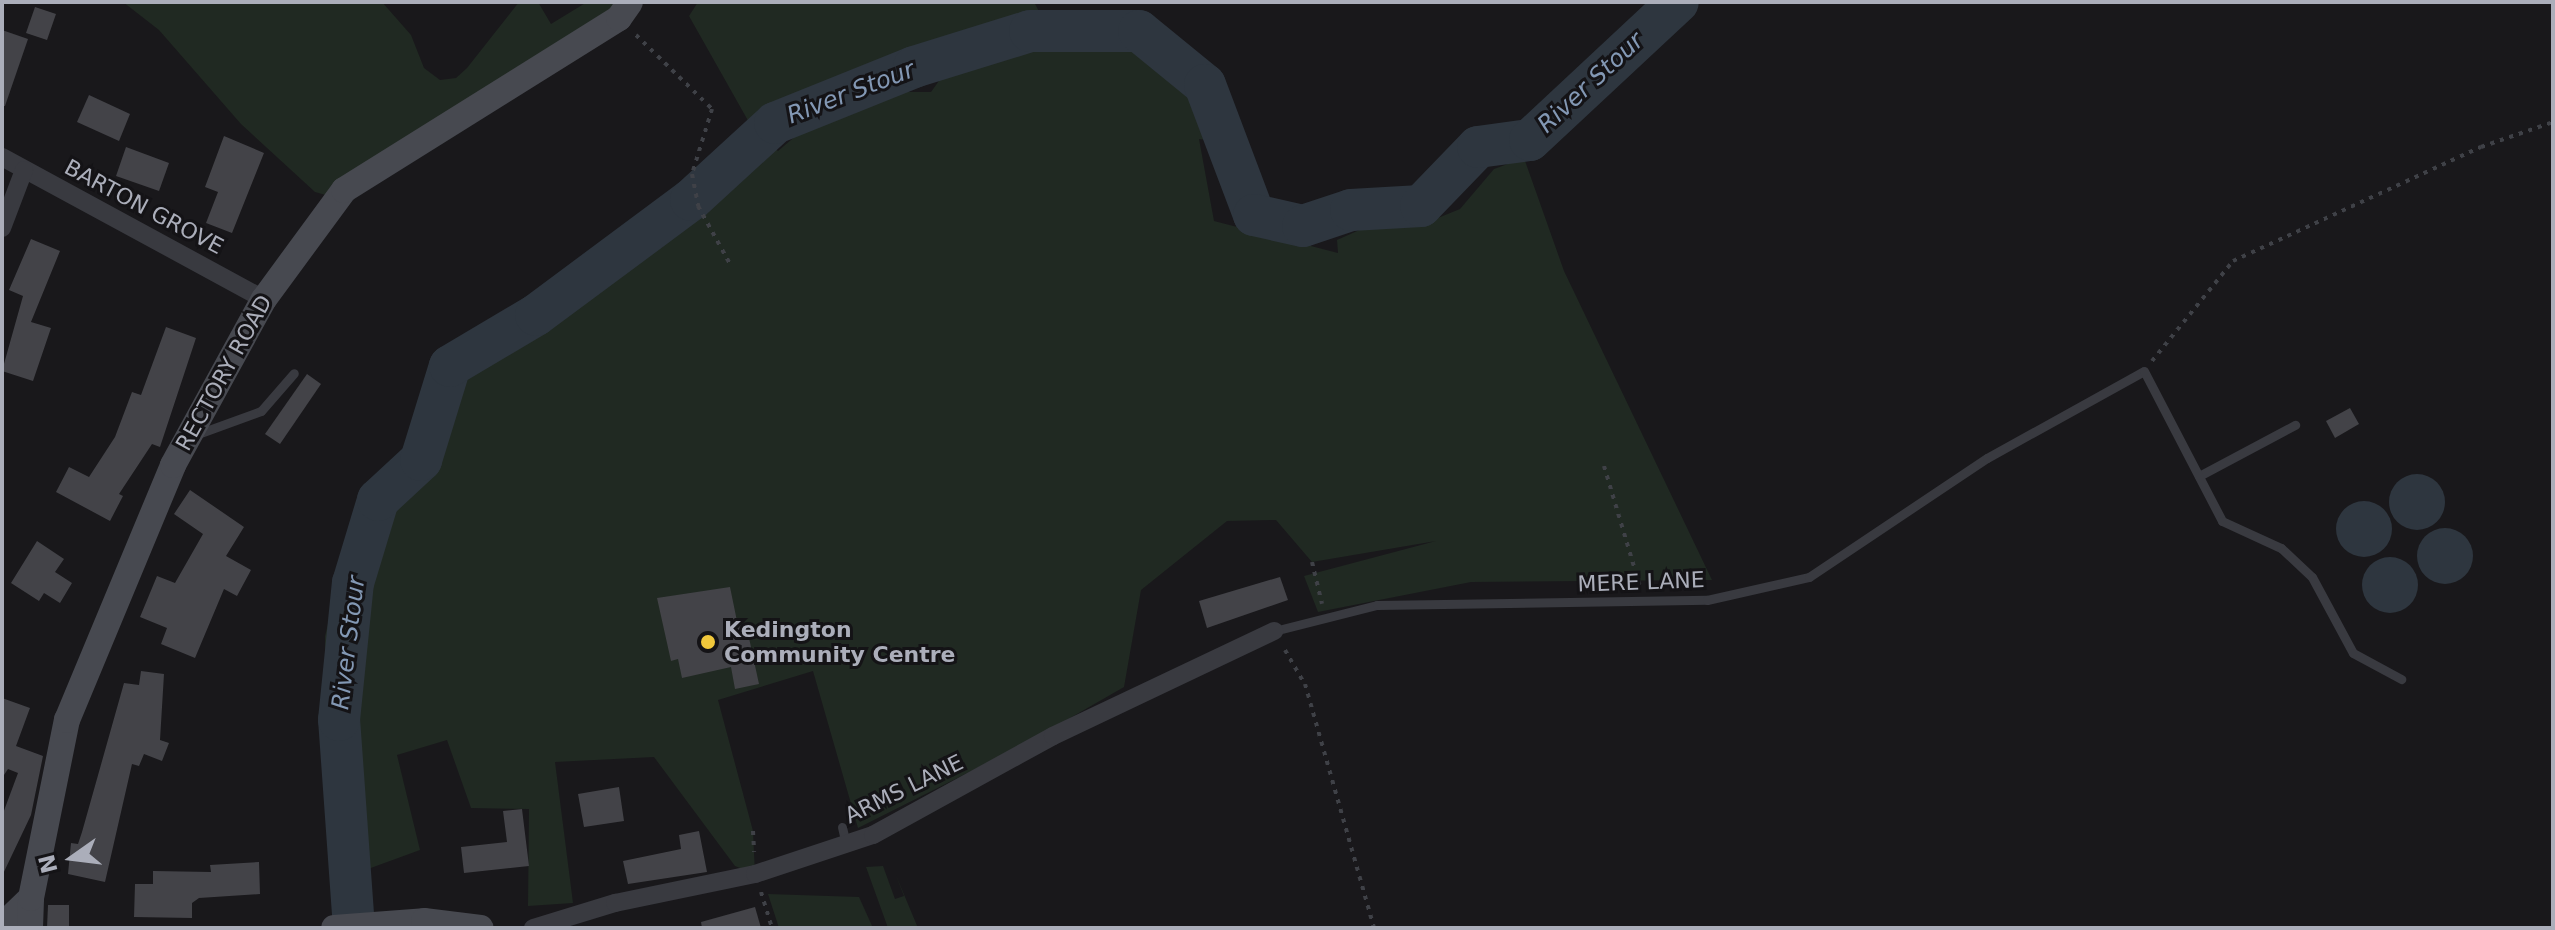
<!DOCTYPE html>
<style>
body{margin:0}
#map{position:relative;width:2555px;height:930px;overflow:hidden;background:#19181b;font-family:"DejaVu Sans",sans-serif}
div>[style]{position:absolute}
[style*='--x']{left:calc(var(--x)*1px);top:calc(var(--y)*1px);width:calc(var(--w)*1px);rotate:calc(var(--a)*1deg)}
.green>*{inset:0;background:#202922}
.water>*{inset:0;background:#2e363f}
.round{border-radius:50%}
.river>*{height:42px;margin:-21px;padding:0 21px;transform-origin:21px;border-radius:21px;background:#2e363f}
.building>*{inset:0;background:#434348}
.path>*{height:4px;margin-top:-2px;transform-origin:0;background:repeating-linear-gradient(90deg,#3f4147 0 4px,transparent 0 10px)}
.lane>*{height:9px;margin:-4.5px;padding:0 4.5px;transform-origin:4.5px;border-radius:4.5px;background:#393a40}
.street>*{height:18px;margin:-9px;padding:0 9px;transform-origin:9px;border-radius:9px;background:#393a40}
.secondary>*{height:26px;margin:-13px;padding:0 13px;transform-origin:13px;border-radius:13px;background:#474950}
.dots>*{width:22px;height:22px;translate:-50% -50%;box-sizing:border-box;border:4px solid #141316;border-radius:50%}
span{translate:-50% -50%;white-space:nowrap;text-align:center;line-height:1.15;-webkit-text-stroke:6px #141316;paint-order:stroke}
.street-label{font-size:22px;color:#abaeba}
.poi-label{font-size:22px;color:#abaeba;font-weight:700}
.left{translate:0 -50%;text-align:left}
.water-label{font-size:24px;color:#8398b4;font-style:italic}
.frame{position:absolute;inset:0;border:4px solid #abaeba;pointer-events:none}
.north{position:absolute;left:32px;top:818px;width:80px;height:80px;-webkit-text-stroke:6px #141316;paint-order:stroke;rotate:256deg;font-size:22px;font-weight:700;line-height:32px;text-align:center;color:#abaeba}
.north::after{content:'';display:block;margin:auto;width:28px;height:36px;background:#abaeba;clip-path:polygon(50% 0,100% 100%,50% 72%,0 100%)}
</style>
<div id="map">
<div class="green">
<div style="clip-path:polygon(123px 2px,382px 2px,411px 35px,424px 68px,440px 80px,456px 78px,467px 68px,519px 2px,538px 2px,551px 24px,587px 2px,624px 2px,329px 196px,315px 192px,241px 124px,159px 30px)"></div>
<div style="clip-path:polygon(698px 2px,1034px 2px,1042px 17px,1015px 22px,816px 98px,783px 126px,756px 133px,778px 151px,818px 117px,899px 92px,931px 92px,946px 71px,993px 54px,1040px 50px,1044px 41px,1083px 34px,1145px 48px,1186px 70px,1204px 91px,1230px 143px,1199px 139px,1214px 221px,1338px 253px,1337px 240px,1382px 220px,1433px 220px,1460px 209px,1494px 169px,1524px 158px,1564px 271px,1712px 580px,1471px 582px,1318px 612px,1304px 576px,1436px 541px,1312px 562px,1276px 520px,1227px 521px,1141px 590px,1124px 687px,1023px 745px,858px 828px,813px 671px,718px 700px,753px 831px,755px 874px,735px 866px,654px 757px,555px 762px,573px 903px,528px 906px,529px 809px,471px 808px,447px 740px,397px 755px,420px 850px,368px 869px,372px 912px,338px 916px,341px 891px,325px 723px,325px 636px,344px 558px,379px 492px,412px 451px,440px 371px,461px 348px,537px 302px,755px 133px,689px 16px)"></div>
<div style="clip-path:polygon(883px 866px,895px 899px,904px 896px,895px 873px,918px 928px,888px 928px,866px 867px)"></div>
<div style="clip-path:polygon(768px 894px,859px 897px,873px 928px,779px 928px)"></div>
</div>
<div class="water">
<div class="round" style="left:2389px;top:474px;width:56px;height:56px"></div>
<div class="round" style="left:2336px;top:501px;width:56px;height:56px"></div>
<div class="round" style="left:2417px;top:528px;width:56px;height:56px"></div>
<div class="round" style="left:2362px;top:557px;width:56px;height:56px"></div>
</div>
<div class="river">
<div style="--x:354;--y:928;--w:209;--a:-94.1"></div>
<div style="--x:339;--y:720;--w:138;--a:-84.2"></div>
<div style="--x:353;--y:583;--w:87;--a:-73.2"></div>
<div style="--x:378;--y:500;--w:59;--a:-42.9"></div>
<div style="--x:421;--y:460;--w:98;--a:-72.9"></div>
<div style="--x:450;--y:366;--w:100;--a:-30.7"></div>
<div style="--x:536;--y:315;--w:193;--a:-36.6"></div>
<div style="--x:691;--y:200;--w:114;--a:-42.5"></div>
<div style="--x:775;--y:123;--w:150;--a:-21.9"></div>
<div style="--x:914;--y:67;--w:121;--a:-17.2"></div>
<div style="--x:1030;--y:31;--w:109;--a:0"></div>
<div style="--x:1139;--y:31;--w:85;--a:39.3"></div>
<div style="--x:1205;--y:85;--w:139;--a:69.3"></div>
<div style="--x:1254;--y:215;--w:50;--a:12.7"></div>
<div style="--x:1303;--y:226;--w:51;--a:-18.4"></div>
<div style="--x:1351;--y:210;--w:70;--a:-3.3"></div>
<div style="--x:1421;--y:206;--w:82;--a:-46"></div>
<div style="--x:1478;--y:147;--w:52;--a:-7.7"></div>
<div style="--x:1530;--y:140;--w:202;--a:-43"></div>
</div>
<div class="building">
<div style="clip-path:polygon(35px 7px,56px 14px,47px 40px,26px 33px)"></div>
<div style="clip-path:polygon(2px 30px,28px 39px,5px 106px,2px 106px)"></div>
<div style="clip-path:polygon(89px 95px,130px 114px,119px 141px,77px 122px)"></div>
<div style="clip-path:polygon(224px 136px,264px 153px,232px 233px,206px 223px,218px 192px,205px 187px)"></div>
<div style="clip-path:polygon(126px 147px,169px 163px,159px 191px,116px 176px)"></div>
<div style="clip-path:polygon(31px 239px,60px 251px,31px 322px,51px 328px,33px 381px,2px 371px,23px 296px,9px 290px)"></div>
<div style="clip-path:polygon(166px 327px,196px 338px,160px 447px,152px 444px,119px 494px,123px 496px,110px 521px,56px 492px,69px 467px,89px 477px,115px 437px,132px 392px,141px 395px)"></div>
<div style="clip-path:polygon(307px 374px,321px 384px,280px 444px,265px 434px)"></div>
<div style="clip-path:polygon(2350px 408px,2359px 424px,2335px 438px,2326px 421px)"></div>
<div style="clip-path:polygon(190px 490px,244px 527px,226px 556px,251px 570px,237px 596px,224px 589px,195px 658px,161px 644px,167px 628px,140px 617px,157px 576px,175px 583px,203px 534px,174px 514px)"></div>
<div style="clip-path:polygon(37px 541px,64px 559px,55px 572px,72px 583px,60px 603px,44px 593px,39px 601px,11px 583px)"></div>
<div style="clip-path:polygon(1280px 577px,1288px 600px,1207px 628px,1199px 601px)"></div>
<div style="clip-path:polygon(730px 587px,738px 626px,746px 624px,759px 684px,735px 689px,731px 667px,682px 678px,678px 659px,671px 661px,657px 598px)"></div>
<div style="clip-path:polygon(141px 671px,164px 674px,160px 740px,169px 743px,162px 761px,144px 754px,139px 766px,132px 764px,105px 882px,68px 874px,71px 843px,78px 844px,82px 832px,124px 683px,139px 685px)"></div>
<div style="clip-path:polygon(2px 698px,30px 708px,16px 746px,43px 756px,31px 815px,2px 876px,2px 816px,18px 773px,8px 769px,2px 778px)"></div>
<div style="clip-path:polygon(619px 787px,624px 821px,584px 827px,578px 794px)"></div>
<div style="clip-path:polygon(522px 809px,529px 866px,464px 873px,461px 847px,507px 842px,503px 811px)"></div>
<div style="clip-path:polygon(699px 831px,707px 872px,628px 884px,623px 861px,681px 849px,679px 835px)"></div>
<div style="clip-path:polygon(259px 862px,260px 894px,199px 898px,192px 903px,192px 918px,134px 917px,135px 884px,153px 884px,153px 871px,211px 872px,210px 865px)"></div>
<div style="clip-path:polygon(48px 905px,69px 905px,69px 928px,47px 928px)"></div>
<div style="clip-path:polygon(755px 907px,761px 928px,702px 928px,701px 922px)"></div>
</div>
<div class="path">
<div style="--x:636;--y:35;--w:106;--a:44.2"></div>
<div style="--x:712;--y:109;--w:68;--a:107.1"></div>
<div style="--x:692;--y:174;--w:33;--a:79"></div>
<div style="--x:698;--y:206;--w:66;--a:61.1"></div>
<div style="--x:2152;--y:361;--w:129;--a:-51"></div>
<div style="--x:2233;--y:261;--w:273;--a:-24.7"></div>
<div style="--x:2481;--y:147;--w:76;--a:-19.1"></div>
<div style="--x:1604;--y:466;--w:126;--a:73.4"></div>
<div style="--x:1312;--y:562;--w:43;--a:76.6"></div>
<div style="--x:1285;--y:650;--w:39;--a:60"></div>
<div style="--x:1305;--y:684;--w:254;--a:74.2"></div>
<div style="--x:753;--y:831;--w:21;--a:87"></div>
<div style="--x:761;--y:892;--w:38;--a:73"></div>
</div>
<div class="lane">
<div style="--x:195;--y:435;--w:70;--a:-20"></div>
<div style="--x:261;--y:411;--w:50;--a:-49"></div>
<div style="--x:2199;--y:476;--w:109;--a:-28"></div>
<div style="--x:1274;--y:631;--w:106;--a:-14.2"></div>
<div style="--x:1377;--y:605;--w:330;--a:-0.9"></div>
<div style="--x:1707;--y:600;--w:105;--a:-12.7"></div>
<div style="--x:1809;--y:577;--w:214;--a:-33.8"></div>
<div style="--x:1987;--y:458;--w:179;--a:-29"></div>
<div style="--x:2144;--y:371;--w:169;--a:62.5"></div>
<div style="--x:2222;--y:521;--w:65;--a:24.6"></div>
<div style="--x:2281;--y:548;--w:42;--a:43.1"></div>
<div style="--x:2312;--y:577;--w:86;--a:61.7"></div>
<div style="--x:2353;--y:653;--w:55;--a:28.4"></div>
<div style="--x:842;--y:827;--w:17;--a:77"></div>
</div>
<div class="street">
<div style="--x:2;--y:157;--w:298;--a:28.5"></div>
<div style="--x:2;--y:228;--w:62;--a:-69.2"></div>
<div style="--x:533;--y:928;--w:86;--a:-17"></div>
<div style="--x:615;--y:903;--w:143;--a:-11.7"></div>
<div style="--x:755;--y:874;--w:124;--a:-18.3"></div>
<div style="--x:873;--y:835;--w:205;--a:-28.8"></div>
<div style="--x:1053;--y:736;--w:245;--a:-25.4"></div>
</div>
<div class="secondary">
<div style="--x:2;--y:926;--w:40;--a:-44"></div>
<div style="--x:30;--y:928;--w:30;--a:-88"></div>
<div style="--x:31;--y:898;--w:182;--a:-78.6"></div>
<div style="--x:67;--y:720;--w:276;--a:-67.4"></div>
<div style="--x:173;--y:465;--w:189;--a:-61.3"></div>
<div style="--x:264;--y:299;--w:135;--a:-53.7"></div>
<div style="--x:344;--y:190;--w:324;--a:-32"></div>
<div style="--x:619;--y:18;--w:19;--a:-55"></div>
<div style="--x:334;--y:928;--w:90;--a:-4.4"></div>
<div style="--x:424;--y:921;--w:57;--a:7"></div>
</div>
<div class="dots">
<div style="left:708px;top:642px;background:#f0c73b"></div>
</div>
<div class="street-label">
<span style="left:144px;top:207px;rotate:28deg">BARTON GROVE</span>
<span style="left:224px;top:373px;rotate:-61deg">RECTORY ROAD</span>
<span style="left:1641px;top:582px;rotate:-2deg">MERE LANE</span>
<span style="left:904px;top:789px;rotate:-26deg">ARMS LANE</span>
</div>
<div class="poi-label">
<span class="left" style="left:724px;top:642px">Kedington<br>Community Centre</span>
</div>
<div class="water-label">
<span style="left:1591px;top:83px;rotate:-43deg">River Stour</span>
<span style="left:851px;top:93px;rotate:-21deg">River Stour</span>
<span style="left:349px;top:643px;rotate:-83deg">River Stour</span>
</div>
<div class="frame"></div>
<div class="north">N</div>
</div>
